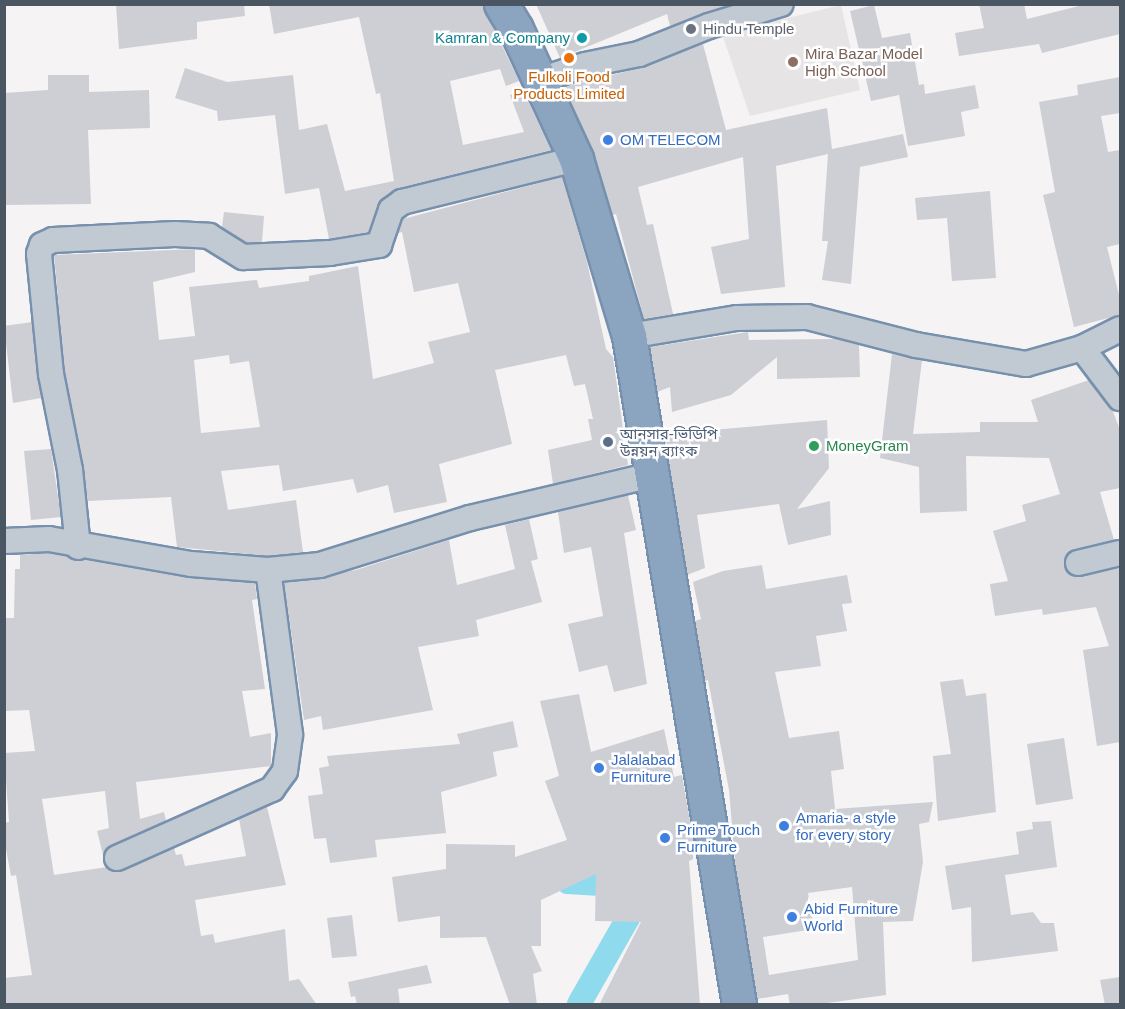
<!DOCTYPE html>
<meta charset="utf-8">
<style>
body{margin:0}
#map{position:relative;width:1125px;height:1009px;overflow:hidden;background:#f5f3f3;font-family:Arial,"Noto Sans Bengali",sans-serif}
div>[style]{position:absolute}
[style*='--x']{left:calc(var(--x)*1px);top:calc(var(--y)*1px);width:calc(var(--w)*1px);rotate:calc(var(--a)*1deg)}
.education>*{inset:0;background:#e6e4e5}
.canal>*{height:24px;margin:-12px;padding:0 12px;transform-origin:12px;border-radius:12px;background:#90daee}
.building>*{inset:0;background:#cdcfd5}
.roads{filter:drop-shadow(2px 0 #7690ad) drop-shadow(-2px 0 #7690ad) drop-shadow(0 2px #7690ad) drop-shadow(0 -2px #7690ad)}
.street>*{height:24px;margin:-12px;padding:0 12px;transform-origin:12px;border-radius:12px;background:#c1cad2}
.highway>*{height:33px;margin:-16.5px;padding:0 16.5px;transform-origin:16.5px;border-radius:16.5px;background:#8ba5c1}
.dots>*{width:16px;height:16px;translate:-50% -50%;box-sizing:border-box;border:3px solid #fff;border-radius:50%}
span{translate:-50% -50%;white-space:nowrap;text-align:center;line-height:1.15;-webkit-text-stroke:5px #fff;paint-order:stroke}
.worship-label{font-size:15px;color:#5b616d}
.left{translate:0 -50%;text-align:left}
.culture-label{font-size:15px;color:#0d838f}
.right{translate:-100% -50%;text-align:right}
.education-label{font-size:15px;color:#785e54}
.food-label{font-size:15px;color:#c56008}
.shop-label{font-size:15px;color:#366cbe}
.service-label{font-size:15px;color:#4e5e75}
.leisure-label{font-size:15px;color:#27864d}
.frame{position:absolute;inset:0;border:6px solid #4a5661;pointer-events:none}
</style>
<div id="map">
<div class="education">
<div style="clip-path:polygon(841px 5px,860px 90px,750px 116px,722px 34px)"></div>
</div>
<div class="canal">
<div style="--x:568;--y:861;--w:21;--a:90"></div>
<div style="--x:568;--y:882;--w:64;--a:3.6"></div>
<div style="--x:632;--y:886;--w:32;--a:97"></div>
<div style="--x:628;--y:918;--w:99;--a:119.7"></div>
</div>
<div class="building">
<div style="clip-path:polygon(116px 4px,244px 4px,245px 16px,197px 22px,197px 39px,119px 49px)"></div>
<div style="clip-path:polygon(269px 4px,482px 4px,519px 81px,506px 86px,500px 69px,450px 81px,463px 145px,524px 132px,510px 95px,524px 92px,551px 150px,398px 188px,378px 205px,368px 232px,329px 239px,319px 188px,285px 194px,275px 115px,218px 121px,217px 111px,175px 98px,185px 68px,227px 82px,293px 75px,299px 130px,327px 124px,345px 191px,394px 181px,380px 93px,376px 94px,359px 17px,274px 34px)"></div>
<div style="clip-path:polygon(536px 4px,731px 4px,670px 26px,667px 14px,560px 58px)"></div>
<div style="clip-path:polygon(979px 4px,1024px 4px,1027px 19px,1087px 4px,1120px 4px,1120px 34px,1042px 53px,1039px 44px,959px 56px,955px 33px,984px 28px)"></div>
<div style="clip-path:polygon(874px 5px,882px 38px,910px 33px,919px 85px,924px 84px,925px 94px,975px 85px,979px 108px,961px 112px,965px 136px,908px 146px,899px 95px,871px 101px,850px 11px)"></div>
<div style="clip-path:polygon(703px 44px,726px 130px,827px 108px,832px 149px,903px 134px,908px 157px,860px 167px,851px 284px,822px 280px,828px 241px,822px 241px,828px 154px,776px 166px,785px 287px,721px 294px,711px 247px,749px 239px,743px 157px,638px 187px,647px 225px,653px 224px,673px 314px,644px 319px,616px 214px,612px 215px,593px 151px,564px 87px,644px 67px)"></div>
<div style="clip-path:polygon(48px 75px,89px 75px,89px 92px,149px 90px,150px 128px,88px 130px,91px 204px,4px 205px,4px 93px,48px 90px)"></div>
<div style="clip-path:polygon(1120px 77px,1120px 113px,1101px 116px,1108px 152px,1120px 150px,1120px 244px,1107px 247px,1120px 299px,1120px 315px,1074px 327px,1043px 195px,1055px 192px,1039px 102px,1078px 95px,1077px 85px)"></div>
<div style="clip-path:polygon(evenodd,562px 177px,587px 262px,606px 349px,613px 357px,628px 465px,553px 484px,548px 450px,592px 440px,588px 419px,593px 419px,585px 384px,574px 386px,566px 355px,495px 370px,512px 444px,439px 464px,447px 502px,394px 513px,388px 485px,357px 493px,353px 479px,283px 491px,279px 465px,221px 471px,228px 510px,296px 500px,303px 552px,268px 556px,177px 547px,171px 497px,88px 501px,65px 372px,54px 255px,195px 249px,195px 272px,153px 282px,159px 340px,195px 336px,189px 287px,257px 280px,259px 288px,309px 281px,309px 276px,358px 266px,373px 379px,434px 363px,428px 342px,470px 332px,458px 283px,414px 292px,402px 232px,398px 233px,403px 219px,562px 177px,229px 355px,230px 364px,249px 361px,260px 427px,201px 433px,194px 360px,229px 355px)"></div>
<div style="clip-path:polygon(990px 191px,996px 278px,952px 281px,947px 218px,917px 220px,915px 198px)"></div>
<div style="clip-path:polygon(224px 212px,264px 216px,262px 242px,247px 243px,222px 227px)"></div>
<div style="clip-path:polygon(32px 322px,41px 398px,13px 403px,4px 326px)"></div>
<div style="clip-path:polygon(748px 332px,749px 340px,836px 339px,859px 345px,860px 377px,777px 379px,777px 357px,731px 395px,672px 412px,670px 387px,657px 392px,650px 347px)"></div>
<div style="clip-path:polygon(892px 354px,922px 360px,913px 434px,980px 432px,980px 422px,1038px 422px,1031px 400px,1089px 380px,1112px 409px,1120px 430px,1120px 488px,1100px 492px,1114px 540px,1074px 549px,1068px 553px,1064px 566px,1075px 577px,1120px 568px,1120px 742px,1097px 746px,1083px 650px,1109px 646px,1096px 607px,1043px 615px,1042px 609px,995px 616px,990px 584px,1008px 581px,993px 531px,1026px 521px,1022px 505px,1060px 494px,1049px 458px,966px 456px,967px 511px,920px 513px,919px 467px,880px 458px)"></div>
<div style="clip-path:polygon(827px 420px,829px 468px,797px 509px,830px 501px,831px 535px,788px 545px,779px 504px,697px 515px,705px 568px,687px 575px,664px 434px)"></div>
<div style="clip-path:polygon(51px 449px,61px 517px,31px 520px,24px 451px)"></div>
<div style="clip-path:polygon(628px 495px,636px 530px,624px 533px,647px 684px,614px 692px,607px 665px,579px 672px,568px 624px,603px 616px,591px 547px,564px 553px,558px 512px)"></div>
<div style="clip-path:polygon(529px 519px,538px 559px,531px 561px,542px 602px,476px 620px,479px 636px,418px 647px,433px 710px,323px 730px,321px 716px,304px 720px,284px 583px,356px 570px,449px 540px,457px 585px,515px 569px,505px 525px)"></div>
<div style="clip-path:polygon(48px 553px,189px 578px,255px 583px,257px 599px,252px 600px,265px 689px,242px 691px,250px 737px,271px 733px,271px 766px,136px 782px,140px 819px,164px 812px,166px 821px,111px 845px,103px 855px,97px 831px,109px 828px,105px 791px,42px 799px,54px 875px,107px 867px,122px 871px,174px 848px,176px 855px,182px 854px,185px 866px,246px 856px,239px 819px,267px 807px,286px 885px,195px 900px,201px 936px,213px 934px,215px 943px,285px 929px,289px 981px,299px 979px,317px 1005px,4px 1005px,4px 978px,32px 975px,16px 875px,11px 876px,4px 838px,4px 823px,9px 822px,4px 753px,35px 751px,29px 710px,5px 711px,4px 618px,14px 618px,15px 569px,20px 569px,20px 555px)"></div>
<div style="clip-path:polygon(evenodd,762px 565px,766px 589px,847px 575px,852px 603px,842px 604px,847px 631px,816px 636px,821px 666px,775px 672px,789px 738px,839px 731px,844px 769px,831px 771px,835px 809px,933px 802px,929px 822px,919px 824px,923px 862px,913px 921px,883px 922px,886px 995px,812px 1005px,790px 1005px,788px 994px,757px 999px,736px 873px,729px 790px,708px 680px,705px 681px,695px 621px,701px 619px,693px 582px,723px 571px,762px 565px,852px 887px,858px 960px,769px 975px,763px 937px,814px 929px,808px 893px,852px 887px)"></div>
<div style="clip-path:polygon(963px 679px,966px 696px,986px 693px,996px 812px,938px 821px,933px 756px,951px 754px,940px 682px)"></div>
<div style="clip-path:polygon(579px 694px,591px 752px,664px 729px,674px 777px,682px 775px,693px 838px,693px 859px,689px 861px,700px 1005px,599px 1005px,641px 922px,595px 921px,596px 874px,541px 900px,541px 946px,531px 946px,542px 971px,533px 974px,537px 1005px,510px 1005px,486px 937px,440px 938px,440px 916px,398px 922px,392px 877px,446px 869px,446px 844px,515px 845px,515px 857px,567px 840px,545px 781px,559px 776px,540px 701px)"></div>
<div style="clip-path:polygon(513px 721px,518px 747px,493px 752px,497px 776px,441px 792px,446px 833px,375px 840px,377px 857px,330px 863px,326px 838px,314px 839px,308px 796px,323px 794px,319px 768px,329px 766px,327px 756px,460px 744px,457px 734px)"></div>
<div style="clip-path:polygon(1064px 738px,1073px 799px,1036px 805px,1027px 744px)"></div>
<div style="clip-path:polygon(1051px 821px,1057px 867px,1005px 875px,1011px 915px,1033px 912px,1041px 923px,1054px 923px,1058px 951px,972px 962px,971px 907px,952px 910px,945px 866px,1019px 854px,1016px 832px,1033px 829px,1032px 822px)"></div>
<div style="clip-path:polygon(352px 915px,357px 956px,332px 958px,327px 918px)"></div>
<div style="clip-path:polygon(427px 965px,432px 983px,398px 989px,400px 1005px,357px 1005px,355px 996px,351px 997px,348px 982px)"></div>
<div style="clip-path:polygon(1120px 977px,1120px 1005px,1105px 1005px,1100px 980px)"></div>
</div>
<div class="roads">
<div class="street">
<div style="--x:540;--y:80;--w:47;--a:-18.4"></div>
<div style="--x:585;--y:65;--w:55;--a:-11.5"></div>
<div style="--x:639;--y:54;--w:75;--a:-21.8"></div>
<div style="--x:709;--y:26;--w:75;--a:-17"></div>
<div style="--x:629;--y:336;--w:109;--a:-9.5"></div>
<div style="--x:737;--y:318;--w:70;--a:-0.8"></div>
<div style="--x:807;--y:317;--w:113;--a:14.4"></div>
<div style="--x:916;--y:345;--w:112;--a:9.8"></div>
<div style="--x:1026;--y:364;--w:58;--a:-15.9"></div>
<div style="--x:1082;--y:348;--w:42;--a:-26.6"></div>
<div style="--x:1082;--y:348;--w:63;--a:52.8"></div>
<div style="--x:4;--y:541;--w:45;--a:-2.5"></div>
<div style="--x:49;--y:539;--w:144;--a:10"></div>
<div style="--x:191;--y:564;--w:77;--a:4.5"></div>
<div style="--x:268;--y:570;--w:52;--a:-5.5"></div>
<div style="--x:320;--y:565;--w:157;--a:-17.4"></div>
<div style="--x:470;--y:518;--w:187;--a:-13.3"></div>
<div style="--x:78;--y:547;--w:77;--a:-95.9"></div>
<div style="--x:70;--y:470;--w:98;--a:-101.2"></div>
<div style="--x:51;--y:374;--w:121;--a:-95.7"></div>
<div style="--x:39;--y:254;--w:9;--a:-72"></div>
<div style="--x:42;--y:245;--w:12;--a:-24"></div>
<div style="--x:53;--y:240;--w:122;--a:-2.8"></div>
<div style="--x:175;--y:234;--w:34;--a:3"></div>
<div style="--x:209;--y:236;--w:40;--a:32"></div>
<div style="--x:243;--y:257;--w:87;--a:-2.6"></div>
<div style="--x:330;--y:253;--w:50;--a:-9.3"></div>
<div style="--x:379;--y:245;--w:37;--a:-71"></div>
<div style="--x:391;--y:210;--w:14;--a:-36"></div>
<div style="--x:402;--y:202;--w:179;--a:-13.9"></div>
<div style="--x:1078;--y:563;--w:43;--a:-13.4"></div>
<div style="--x:117;--y:858;--w:170;--a:-24"></div>
<div style="--x:272;--y:789;--w:22;--a:-54"></div>
<div style="--x:285;--y:771;--w:37;--a:-82"></div>
<div style="--x:290;--y:734;--w:165;--a:-97.6"></div>
</div>
<div class="highway">
<div style="--x:501;--y:4;--w:29;--a:59"></div>
<div style="--x:516;--y:29;--w:143;--a:65.2"></div>
<div style="--x:576;--y:159;--w:185;--a:73.3"></div>
<div style="--x:629;--y:336;--w:677;--a:80.65"></div>
</div>
</div>
<div class="dots">
<div style="left:691px;top:29px;background:#6b7280"></div>
<div style="left:582px;top:38px;background:#0f9aa8"></div>
<div style="left:569px;top:58px;background:#e8710a"></div>
<div style="left:793px;top:62px;background:#8d6e63"></div>
<div style="left:608px;top:140px;background:#3f7fe0"></div>
<div style="left:608px;top:442px;background:#5c6f8a"></div>
<div style="left:814px;top:446px;background:#2e9e5b"></div>
<div style="left:599px;top:768px;background:#3f7fe0"></div>
<div style="left:784px;top:826px;background:#3f7fe0"></div>
<div style="left:665px;top:838px;background:#3f7fe0"></div>
<div style="left:792px;top:917px;background:#3f7fe0"></div>
</div>
<div class="worship-label">
<span class="left" style="left:703px;top:29px">Hindu Temple</span>
</div>
<div class="culture-label">
<span class="right" style="left:570px;top:38px">Kamran &amp; Company</span>
</div>
<div class="education-label">
<span class="left" style="left:805px;top:62px">Mira Bazar Model<br>High School</span>
</div>
<div class="food-label">
<span style="left:569px;top:85px">Fulkoli Food<br>Products Limited</span>
</div>
<div class="shop-label">
<span class="left" style="left:620px;top:140px">OM TELECOM</span>
<span class="left" style="left:611px;top:768px">Jalalabad<br>Furniture</span>
<span class="left" style="left:796px;top:826px">Amaria- a style<br>for every story</span>
<span class="left" style="left:677px;top:838px">Prime Touch<br>Furniture</span>
<span class="left" style="left:804px;top:917px">Abid Furniture<br>World</span>
</div>
<div class="service-label">
<span class="left" style="left:620px;top:442px">আনসার-ভিডিপি<br>উন্নয়ন ব্যাংক</span>
</div>
<div class="leisure-label">
<span class="left" style="left:826px;top:446px">MoneyGram</span>
</div>
<div class="frame"></div>
</div>
